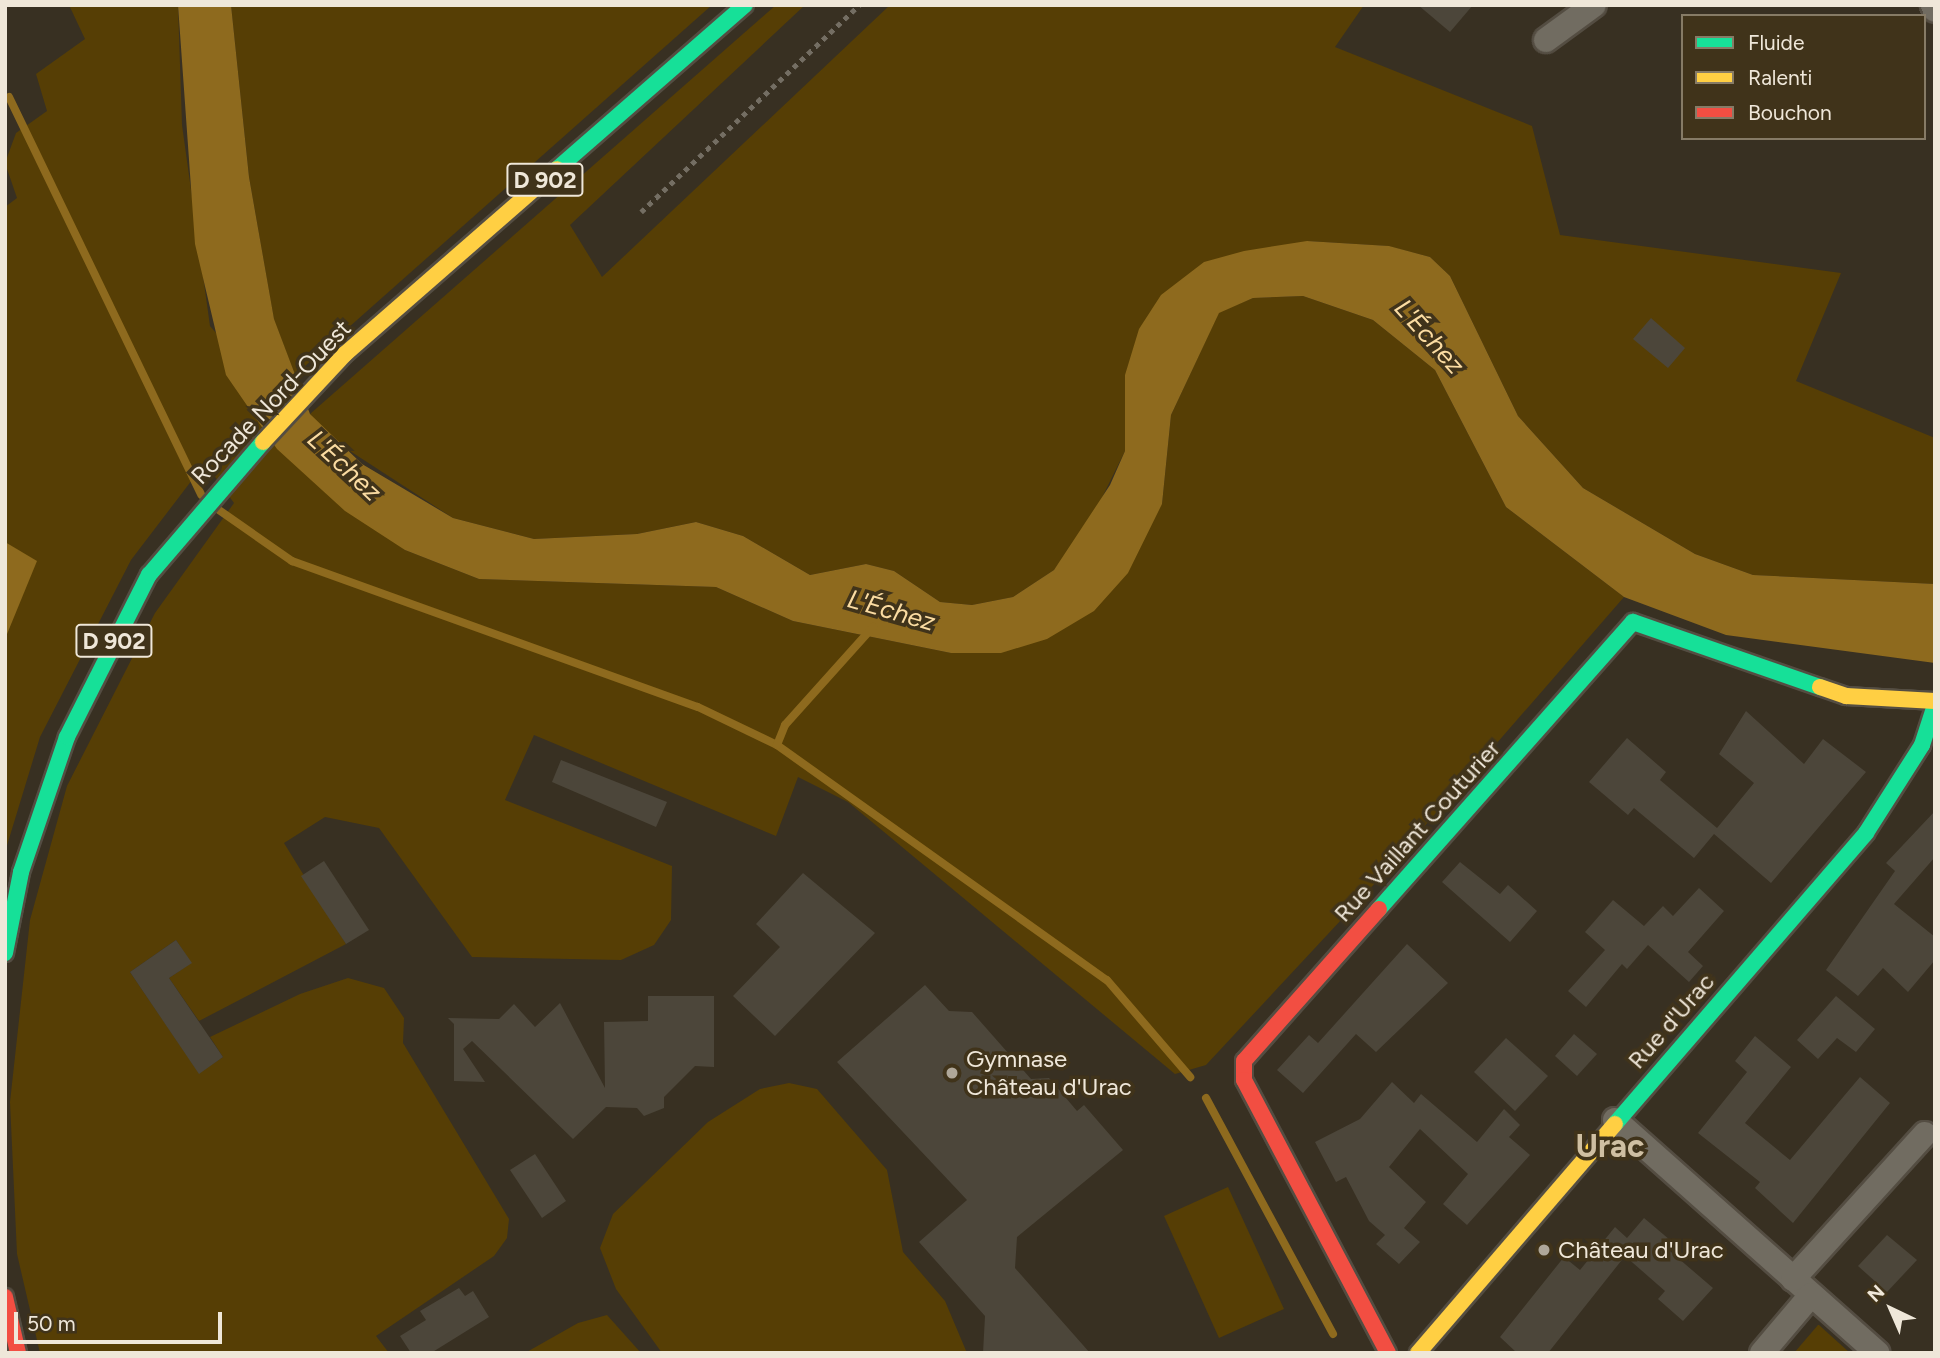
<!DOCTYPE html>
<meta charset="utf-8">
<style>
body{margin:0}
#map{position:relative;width:1940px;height:1358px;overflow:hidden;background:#383022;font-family:Figtree,sans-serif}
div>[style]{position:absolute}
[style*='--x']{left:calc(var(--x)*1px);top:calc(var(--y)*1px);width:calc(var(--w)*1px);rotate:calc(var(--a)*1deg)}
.green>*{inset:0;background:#563e05}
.water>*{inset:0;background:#8e6a1e}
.stream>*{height:8px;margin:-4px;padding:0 4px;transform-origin:4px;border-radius:4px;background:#8e6a1e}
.building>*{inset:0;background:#4c463a}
.path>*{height:4.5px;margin-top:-2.25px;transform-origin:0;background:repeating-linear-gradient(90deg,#746e63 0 5px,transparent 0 10px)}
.roads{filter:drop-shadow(2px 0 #544d42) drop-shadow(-2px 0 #544d42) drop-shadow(0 2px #544d42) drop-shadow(0 -2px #544d42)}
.street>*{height:24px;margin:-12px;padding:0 12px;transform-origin:12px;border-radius:12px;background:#716c61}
.fast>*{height:16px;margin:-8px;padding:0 8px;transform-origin:8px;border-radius:8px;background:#16e098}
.slow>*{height:16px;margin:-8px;padding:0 8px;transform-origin:8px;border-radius:8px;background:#ffcf43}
.jam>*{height:16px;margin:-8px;padding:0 8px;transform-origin:8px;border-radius:8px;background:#f24e42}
.dots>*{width:19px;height:19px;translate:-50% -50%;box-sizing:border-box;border:4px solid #40331a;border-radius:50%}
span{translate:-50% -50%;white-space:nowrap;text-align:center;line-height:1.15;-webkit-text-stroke:7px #40331a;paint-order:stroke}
.shield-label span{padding:2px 5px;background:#40331a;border:2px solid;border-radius:5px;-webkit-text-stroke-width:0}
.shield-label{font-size:23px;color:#efe7d9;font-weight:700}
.street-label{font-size:24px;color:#efe7d9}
.poi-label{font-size:24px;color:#efe7d9}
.left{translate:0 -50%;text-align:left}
.water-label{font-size:26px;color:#fbdca2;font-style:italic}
.district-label{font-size:32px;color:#cfbfa2;font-weight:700}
.frame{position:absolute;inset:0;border:7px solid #efe7d9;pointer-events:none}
.legend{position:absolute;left:1681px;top:14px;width:245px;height:126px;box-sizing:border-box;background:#40331a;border:2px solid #867b66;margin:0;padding:9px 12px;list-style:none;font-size:21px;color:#efe7d9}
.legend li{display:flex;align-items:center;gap:14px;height:35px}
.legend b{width:35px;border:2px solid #867b66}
.north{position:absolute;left:1856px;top:1274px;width:70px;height:70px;-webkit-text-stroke:5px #40331a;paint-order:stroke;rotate:316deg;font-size:19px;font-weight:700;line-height:28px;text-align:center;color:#efe7d9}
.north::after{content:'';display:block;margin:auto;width:24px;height:32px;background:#efe7d9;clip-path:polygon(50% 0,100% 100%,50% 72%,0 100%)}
.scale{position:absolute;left:14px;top:1312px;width:208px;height:32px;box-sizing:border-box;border:4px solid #efe7d9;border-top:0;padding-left:9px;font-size:21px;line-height:24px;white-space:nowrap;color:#efe7d9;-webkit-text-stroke:5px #40331a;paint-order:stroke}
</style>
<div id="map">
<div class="green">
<div style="clip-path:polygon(69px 5px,178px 5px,182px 125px,210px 326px,405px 550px,479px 579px,716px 587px,793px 621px,951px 653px,1162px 504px,1171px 415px,1219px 312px,1253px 298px,1303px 296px,1373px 320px,1435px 370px,1506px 507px,1624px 597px,1369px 890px,1206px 1065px,1175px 1074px,848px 802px,798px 777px,776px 836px,534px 735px,505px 800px,672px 866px,671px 920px,654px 945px,621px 960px,472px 957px,379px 828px,325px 817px,284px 843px,346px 944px,199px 1021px,169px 978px,191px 963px,176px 940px,130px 972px,199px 1073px,223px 1057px,210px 1037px,300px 994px,348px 978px,384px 988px,404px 1018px,403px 1043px,509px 1219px,507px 1238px,494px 1256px,376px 1336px,389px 1353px,40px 1353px,17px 1254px,10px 1102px,30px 920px,67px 786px,155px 613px,234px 503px,205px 463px,131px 560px,40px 737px,5px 852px,5px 207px,17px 198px,5px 163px,16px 133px,47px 111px,36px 74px,85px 39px)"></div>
<div style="clip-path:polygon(231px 5px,712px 5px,295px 375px,274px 320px,249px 177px)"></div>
<div style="clip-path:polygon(776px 5px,805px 5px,570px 225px,602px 277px,890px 5px,1364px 5px,1335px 47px,1532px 126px,1560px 235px,1841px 273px,1796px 381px,1935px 438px,1935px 584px,1753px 575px,1695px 554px,1583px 488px,1518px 416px,1450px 276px,1430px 257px,1388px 246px,1307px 241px,1125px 375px,1125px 451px,1087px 528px,1054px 570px,1013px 597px,972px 605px,940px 602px,894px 571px,866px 564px,810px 575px,743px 536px,696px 522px,637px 534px,534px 539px,453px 518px,330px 438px,310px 414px)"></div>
<div style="clip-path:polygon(789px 1083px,817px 1089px,887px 1170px,903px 1252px,945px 1301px,967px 1353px,662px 1353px,616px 1289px,600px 1248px,613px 1214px,708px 1122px,760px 1089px)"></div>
<div style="clip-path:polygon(1228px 1187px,1284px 1309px,1219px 1338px,1164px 1216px)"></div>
<div style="clip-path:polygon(607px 1315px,641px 1353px,525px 1353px,578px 1323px)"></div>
<div style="clip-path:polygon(1818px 1325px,1819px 1325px,1850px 1353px,1794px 1353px)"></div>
</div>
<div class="water">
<div style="clip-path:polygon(178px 5px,231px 5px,249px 177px,274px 319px,310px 414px,362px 464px,453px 518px,534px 539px,637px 534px,696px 522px,743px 536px,810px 575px,866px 564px,894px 571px,940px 602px,972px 605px,1013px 597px,1054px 570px,1110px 485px,1125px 451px,1125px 375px,1139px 329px,1161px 295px,1204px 262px,1244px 251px,1307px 241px,1389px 246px,1430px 257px,1450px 276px,1518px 416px,1583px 488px,1695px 554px,1753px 575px,1935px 584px,1935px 663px,1726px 635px,1624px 597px,1506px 507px,1435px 370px,1373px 320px,1303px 296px,1253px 298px,1219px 313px,1171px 415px,1162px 504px,1128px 573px,1094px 611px,1047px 639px,1001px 653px,951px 653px,793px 621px,716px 587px,479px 579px,405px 550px,345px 511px,277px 449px,226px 375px,195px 244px)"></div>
<div style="clip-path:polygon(5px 542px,37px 561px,5px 639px)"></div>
</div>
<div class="stream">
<div style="--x:9;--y:97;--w:442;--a:64.2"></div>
<div style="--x:216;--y:508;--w:93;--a:34.9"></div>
<div style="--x:292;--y:561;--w:431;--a:19.8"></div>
<div style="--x:698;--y:707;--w:88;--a:25.7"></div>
<div style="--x:777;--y:745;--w:405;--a:35.5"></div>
<div style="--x:1107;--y:980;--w:128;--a:49.4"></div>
<div style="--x:777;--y:745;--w:22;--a:-68"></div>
<div style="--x:785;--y:725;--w:132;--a:-48.1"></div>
<div style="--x:1206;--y:1098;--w:268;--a:61.7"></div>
</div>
<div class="building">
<div style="clip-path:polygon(1418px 5px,1473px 5px,1450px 32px)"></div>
<div style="clip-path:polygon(1651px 318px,1685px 348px,1668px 368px,1633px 339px)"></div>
<div style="clip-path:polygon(1746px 711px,1804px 764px,1823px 739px,1866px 772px,1771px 883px,1714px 834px,1694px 858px,1634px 808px,1628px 815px,1589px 782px,1627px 738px,1666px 772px,1660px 780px,1717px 828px,1754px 783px,1719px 754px)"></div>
<div style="clip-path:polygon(561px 760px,667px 802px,656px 827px,552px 782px)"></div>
<div style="clip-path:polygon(1935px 811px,1935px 857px,1894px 904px,1935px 937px,1935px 960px,1908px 992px,1883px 968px,1858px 996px,1826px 970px,1895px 871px,1886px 863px)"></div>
<div style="clip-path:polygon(324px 861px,369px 930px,346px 944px,301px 876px)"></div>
<div style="clip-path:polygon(1460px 862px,1500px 894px,1508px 885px,1537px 911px,1510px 942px,1442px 882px)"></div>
<div style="clip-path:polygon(803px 873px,875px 933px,775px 1036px,733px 996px,780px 947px,756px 924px)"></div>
<div style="clip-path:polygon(1699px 888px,1724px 911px,1688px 952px,1703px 966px,1689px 982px,1648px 945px,1627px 969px,1622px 964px,1586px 1007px,1568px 991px,1605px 950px,1585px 932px,1613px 900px,1644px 926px,1663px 906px,1673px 916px)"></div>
<div style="clip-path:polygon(176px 940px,192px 963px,169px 978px,223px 1057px,199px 1074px,130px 972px)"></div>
<div style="clip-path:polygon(1407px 944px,1448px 983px,1376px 1052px,1356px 1034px,1303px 1093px,1277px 1070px,1309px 1035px,1318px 1043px)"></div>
<div style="clip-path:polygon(925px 985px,949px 1011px,972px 1012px,1031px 1079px,1049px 1078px,1077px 1111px,1084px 1105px,1123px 1150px,1017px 1237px,1015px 1268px,1090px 1353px,983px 1353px,985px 1316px,919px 1242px,967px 1200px,837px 1062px)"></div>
<div style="clip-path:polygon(648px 996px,714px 996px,714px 1067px,695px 1066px,664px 1097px,664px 1108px,644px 1116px,637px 1108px,606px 1107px,573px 1139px,472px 1041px,463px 1049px,485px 1082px,454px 1081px,454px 1024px,448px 1018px,499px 1019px,514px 1004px,535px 1027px,560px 1003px,605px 1088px,604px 1022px,648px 1021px)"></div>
<div style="clip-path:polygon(1836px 996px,1875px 1029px,1856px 1052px,1837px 1038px,1818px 1059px,1797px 1040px)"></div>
<div style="clip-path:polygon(1574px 1034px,1597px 1054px,1577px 1076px,1555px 1056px)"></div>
<div style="clip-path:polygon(1755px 1036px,1791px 1067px,1745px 1123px,1790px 1160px,1860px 1077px,1890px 1103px,1793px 1223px,1755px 1188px,1760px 1182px,1698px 1133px,1747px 1072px,1735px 1061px)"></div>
<div style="clip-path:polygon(1506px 1038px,1548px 1076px,1515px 1111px,1474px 1072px)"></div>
<div style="clip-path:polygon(1392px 1082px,1414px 1103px,1421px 1094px,1477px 1142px,1504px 1109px,1520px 1125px,1509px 1137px,1530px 1155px,1467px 1225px,1443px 1204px,1468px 1174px,1420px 1129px,1389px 1167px,1426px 1202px,1404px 1228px,1420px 1242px,1399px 1264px,1376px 1244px,1385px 1235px,1369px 1221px,1346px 1177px,1336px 1182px,1315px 1142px,1360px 1119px)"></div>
<div style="clip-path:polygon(535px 1154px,566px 1201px,542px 1218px,510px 1170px)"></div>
<div style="clip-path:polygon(1644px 1218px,1670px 1240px,1664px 1246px,1713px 1288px,1683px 1321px,1658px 1299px,1665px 1291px,1625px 1256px,1548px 1353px,1517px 1353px,1500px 1337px,1564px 1257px,1580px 1270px,1615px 1227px,1627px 1238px)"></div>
<div style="clip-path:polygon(1887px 1235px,1917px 1260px,1887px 1292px,1858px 1266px)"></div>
<div style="clip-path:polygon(459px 1288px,465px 1296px,473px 1291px,489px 1317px,431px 1353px,411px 1353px,400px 1336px,426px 1320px,420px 1311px)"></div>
</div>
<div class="path">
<div style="--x:641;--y:212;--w:301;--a:-43.5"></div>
</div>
<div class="roads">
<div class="street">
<div style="--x:1933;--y:5;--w:5;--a:68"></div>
<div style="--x:1546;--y:40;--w:59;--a:-36.1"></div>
<div style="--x:1615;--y:1120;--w:351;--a:41.6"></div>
<div style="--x:1793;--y:1279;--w:196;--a:-47.7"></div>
<div style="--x:1762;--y:1353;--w:76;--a:-49.8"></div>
</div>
<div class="fast">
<div style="--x:557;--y:169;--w:249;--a:-41.1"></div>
<div style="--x:1379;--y:909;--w:383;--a:-48.5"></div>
<div style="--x:1633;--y:622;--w:198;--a:19.2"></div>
<div style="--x:5;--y:953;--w:83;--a:-78.8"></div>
<div style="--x:21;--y:872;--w:143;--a:-71.2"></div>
<div style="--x:67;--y:737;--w:182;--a:-63.2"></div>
<div style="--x:149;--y:575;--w:175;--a:-49.4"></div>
<div style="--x:1615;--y:1124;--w:384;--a:-49.2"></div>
<div style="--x:1866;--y:833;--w:104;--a:-57.5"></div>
<div style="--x:1922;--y:745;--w:42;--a:-72"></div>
</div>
<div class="slow">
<div style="--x:263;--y:442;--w:120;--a:-47"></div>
<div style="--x:345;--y:354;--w:281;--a:-41.1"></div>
<div style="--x:1820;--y:687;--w:28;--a:19"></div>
<div style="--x:1846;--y:696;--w:89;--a:3.2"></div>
<div style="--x:1418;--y:1353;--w:302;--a:-49.3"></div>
</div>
<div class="jam">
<div style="--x:1379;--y:909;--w:203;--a:131.6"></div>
<div style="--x:1244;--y:1061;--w:19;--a:90"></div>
<div style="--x:1244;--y:1080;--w:309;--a:62.2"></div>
<div style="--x:5;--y:1297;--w:57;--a:76.9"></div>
</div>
</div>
<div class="dots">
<div style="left:952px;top:1073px;background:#afa799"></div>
<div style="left:1544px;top:1250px;background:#afa799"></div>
</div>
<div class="shield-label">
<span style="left:545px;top:180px">D 902</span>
<span style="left:114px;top:641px">D 902</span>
</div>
<div class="street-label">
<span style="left:271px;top:402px;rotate:-46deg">Rocade Nord-Ouest</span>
<span style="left:1417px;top:831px;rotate:-48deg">Rue Vaillant Couturier</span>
<span style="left:1671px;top:1021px;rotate:-49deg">Rue d'Urac</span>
</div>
<div class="poi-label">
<span class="left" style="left:966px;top:1073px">Gymnase<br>Château d'Urac</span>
<span class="left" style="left:1558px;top:1250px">Château d'Urac</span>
</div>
<div class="water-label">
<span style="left:1429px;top:337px;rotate:48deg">L'Échez</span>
<span style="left:344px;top:466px;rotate:43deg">L'Échez</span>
<span style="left:891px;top:611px;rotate:16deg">L'Échez</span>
</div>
<div class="district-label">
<span style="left:1610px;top:1146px">Urac</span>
</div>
<div class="frame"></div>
<ul class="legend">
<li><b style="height:9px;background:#16e098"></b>Fluide</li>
<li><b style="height:9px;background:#ffcf43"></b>Ralenti</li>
<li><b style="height:9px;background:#f24e42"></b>Bouchon</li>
</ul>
<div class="north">N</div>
<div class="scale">50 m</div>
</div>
